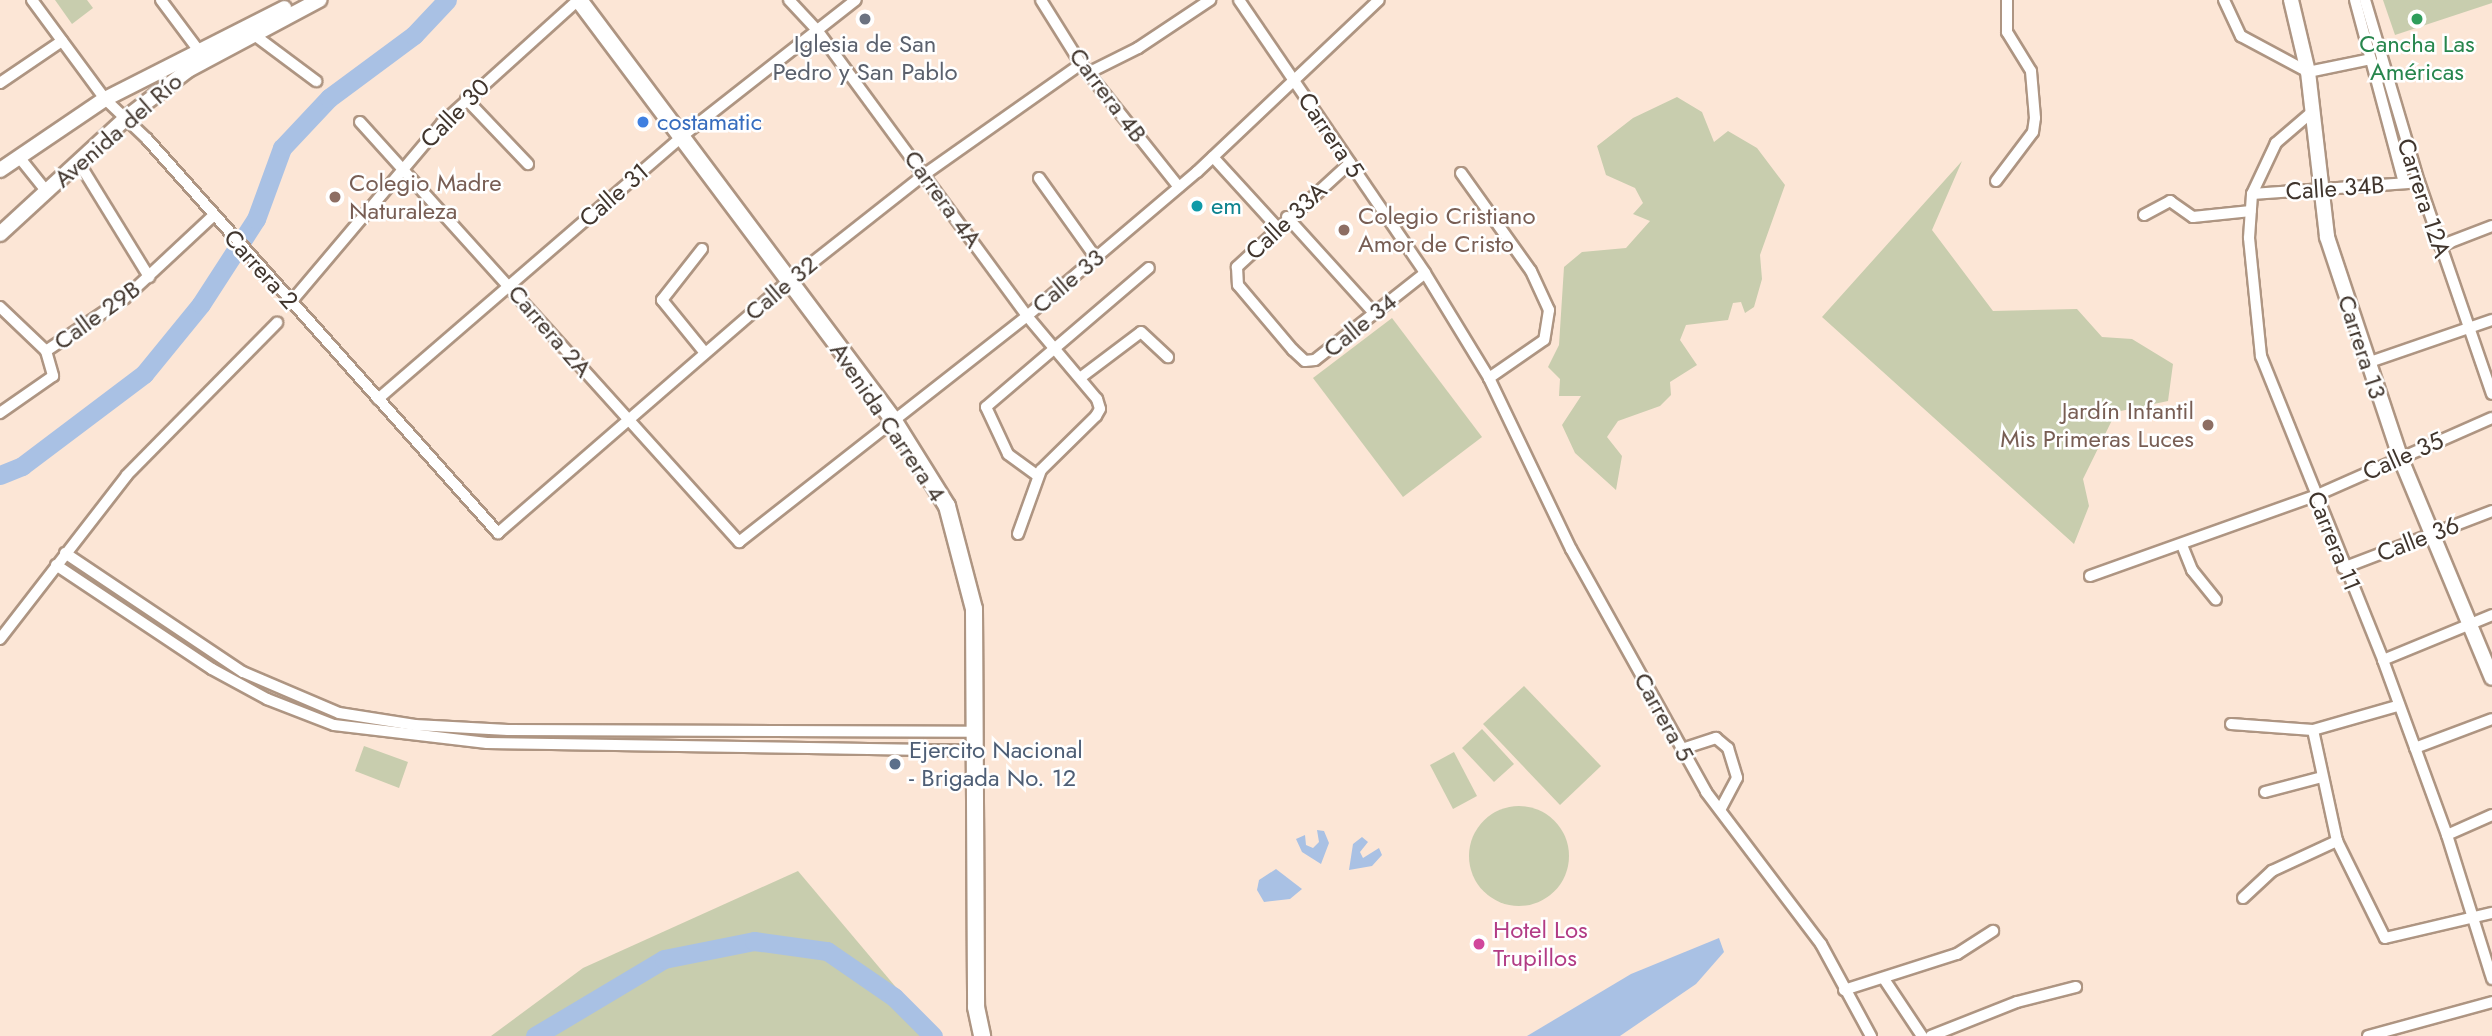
<!DOCTYPE html>
<meta charset="utf-8">
<style>
body{margin:0}
#map{position:relative;width:2492px;height:1036px;overflow:hidden;background:#fce6d6;font-family:Jost,sans-serif}
div>[style]{position:absolute}
[style*='--x']{left:calc(var(--x)*1px);top:calc(var(--y)*1px);width:calc(var(--w)*1px);rotate:calc(var(--a)*1deg)}
.green>*{inset:0;background:#c8cdae}
.round{border-radius:50%}
.water>*{inset:0;background:#a9c1e4}
.river>*{height:19px;margin:-9.5px;padding:0 9.5px;transform-origin:9.5px;border-radius:9.5px;background:#a9c1e4}
.roads{filter:drop-shadow(2px 0 #ae9582) drop-shadow(-2px 0 #ae9582) drop-shadow(0 2px #ae9582) drop-shadow(0 -2px #ae9582)}
.minor>*{height:10px;margin:-5px;padding:0 5px;transform-origin:5px;border-radius:5px;background:#fff}
.tertiary>*{height:14px;margin:-7px;padding:0 7px;transform-origin:7px;border-radius:7px;background:#fff}
.secondary>*{height:16px;margin:-8px;padding:0 8px;transform-origin:8px;border-radius:8px;background:#fff}
.dots>*{width:19px;height:19px;translate:-50% -50%;box-sizing:border-box;border:4px solid #fff;border-radius:50%}
span{translate:-50% -50%;white-space:nowrap;text-align:center;line-height:1.15;-webkit-text-stroke:5px #fff;paint-order:stroke}
.worship-label{font-size:24px;color:#5b616d}
.leisure-label{font-size:24px;color:#27864d}
.street-label{font-size:24px;color:#40352d}
.shop-label{font-size:24px;color:#366cbe}
.left{translate:0 -50%;text-align:left}
.education-label{font-size:24px;color:#785e54}
.right{translate:-100% -50%;text-align:right}
.culture-label{font-size:24px;color:#0d838f}
.service-label{font-size:24px;color:#4e5e75}
.hotel-label{font-size:24px;color:#b23c85}
</style>
<div id="map">
<div class="green">
<div style="clip-path:polygon(55px 0,87px 0,93px 8px,72px 24px)"></div>
<div style="clip-path:polygon(2383px 0,2492px 0,2492px 3px,2395px 35px)"></div>
<div style="clip-path:polygon(1677px 97px,1702px 112px,1714px 142px,1728px 131px,1757px 148px,1785px 185px,1760px 255px,1762px 279px,1754px 307px,1745px 313px,1741px 302px,1733px 303px,1728px 320px,1686px 325px,1680px 340px,1697px 365px,1670px 382px,1671px 395px,1660px 406px,1618px 421px,1607px 437px,1622px 456px,1616px 490px,1575px 453px,1562px 425px,1581px 396px,1559px 396px,1560px 379px,1548px 367px,1559px 345px,1564px 267px,1582px 252px,1626px 248px,1650px 221px,1633px 214px,1643px 203px,1635px 188px,1606px 175px,1597px 146px,1633px 118px)"></div>
<div style="clip-path:polygon(1962px 161px,1932px 230px,1993px 311px,2077px 309px,2102px 337px,2132px 339px,2173px 364px,2168px 401px,2116px 412px,2083px 479px,2089px 506px,2074px 544px,1822px 317px)"></div>
<div style="clip-path:polygon(1392px 318px,1482px 437px,1403px 497px,1313px 378px)"></div>
<div style="clip-path:polygon(1524px 686px,1601px 766px,1560px 805px,1483px 724px)"></div>
<div style="clip-path:polygon(1482px 729px,1514px 764px,1494px 782px,1462px 748px)"></div>
<div style="clip-path:polygon(364px 746px,408px 762px,399px 788px,355px 771px)"></div>
<div style="clip-path:polygon(1454px 752px,1477px 796px,1453px 809px,1430px 765px)"></div>
<div class="round" style="left:1469px;top:806px;width:100px;height:100px"></div>
<div style="clip-path:polygon(798px 871px,937px 1036px,491px 1036px,583px 968px)"></div>
</div>
<div class="water">
<div style="clip-path:polygon(1317px 830px,1324px 831px,1329px 843px,1321px 864px,1302px 852px,1296px 839px,1305px 835px,1306px 845px,1313px 848px,1319px 842px)"></div>
<div style="clip-path:polygon(1362px 837px,1368px 842px,1360px 852px,1363px 858px,1379px 848px,1382px 855px,1372px 866px,1349px 870px,1353px 844px)"></div>
<div style="clip-path:polygon(1276px 869px,1302px 889px,1290px 899px,1264px 902px,1257px 890px,1259px 880px)"></div>
<div style="clip-path:polygon(1719px 938px,1724px 952px,1696px 984px,1620px 1036px,1527px 1036px,1631px 974px)"></div>
</div>
<div class="river">
<div style="--x:0;--y:475;--w:24;--a:-22"></div>
<div style="--x:22;--y:466;--w:153;--a:-37"></div>
<div style="--x:144;--y:374;--w:90;--a:-50.8"></div>
<div style="--x:201;--y:304;--w:101;--a:-57.1"></div>
<div style="--x:256;--y:219;--w:76;--a:-69.9"></div>
<div style="--x:282;--y:148;--w:69;--a:-46.8"></div>
<div style="--x:329;--y:98;--w:106;--a:-36.5"></div>
<div style="--x:414;--y:35;--w:48;--a:-46.7"></div>
<div style="--x:535;--y:1036;--w:150;--a:-30.8"></div>
<div style="--x:664;--y:959;--w:92;--a:-11.3"></div>
<div style="--x:754;--y:941;--w:74;--a:7.8"></div>
<div style="--x:827;--y:951;--w:81;--a:34.5"></div>
<div style="--x:894;--y:997;--w:55;--a:45"></div>
</div>
<div class="roads">
<div class="minor">
<div style="--x:32;--y:0;--w:123;--a:53.6"></div>
<div style="--x:105;--y:99;--w:58;--a:43.6"></div>
<div style="--x:147;--y:139;--w:528;--a:48.3"></div>
<div style="--x:498;--y:533;--w:385;--a:-40.9"></div>
<div style="--x:789;--y:281;--w:173;--a:-38.2"></div>
<div style="--x:925;--y:174;--w:191;--a:-35.2"></div>
<div style="--x:161;--y:0;--w:69;--a:53.3"></div>
<div style="--x:789;--y:0;--w:41;--a:47"></div>
<div style="--x:817;--y:30;--w:355;--a:53.7"></div>
<div style="--x:1027;--y:316;--w:109;--a:49.9"></div>
<div style="--x:1097;--y:399;--w:10;--a:73"></div>
<div style="--x:1100;--y:409;--w:8;--a:120"></div>
<div style="--x:1096;--y:416;--w:77;--a:135.5"></div>
<div style="--x:1041;--y:470;--w:68;--a:109.8"></div>
<div style="--x:1041;--y:0;--w:75;--a:58"></div>
<div style="--x:1081;--y:64;--w:157;--a:51.5"></div>
<div style="--x:1239;--y:0;--w:330;--a:55.7"></div>
<div style="--x:1425;--y:273;--w:123;--a:58.6"></div>
<div style="--x:1489;--y:378;--w:190;--a:64.4"></div>
<div style="--x:1571;--y:549;--w:278;--a:60.9"></div>
<div style="--x:1706;--y:792;--w:191;--a:52.9"></div>
<div style="--x:1821;--y:944;--w:105;--a:61.5"></div>
<div style="--x:2224;--y:0;--w:40;--a:65"></div>
<div style="--x:2241;--y:36;--w:76;--a:28.2"></div>
<div style="--x:2308;--y:72;--w:64;--a:-11.7"></div>
<div style="--x:2355;--y:0;--w:189;--a:75"></div>
<div style="--x:2365;--y:0;--w:190;--a:73.5"></div>
<div style="--x:2419;--y:182;--w:224;--a:71"></div>
<div style="--x:253;--y:34;--w:79;--a:36.7"></div>
<div style="--x:1088;--y:73;--w:56;--a:-26.6"></div>
<div style="--x:1138;--y:48;--w:87;--a:-33.7"></div>
<div style="--x:0;--y:83;--w:75;--a:-34.1"></div>
<div style="--x:466;--y:99;--w:90;--a:46.4"></div>
<div style="--x:2312;--y:112;--w:48;--a:139.3"></div>
<div style="--x:2276;--y:143;--w:56;--a:115.2"></div>
<div style="--x:2252;--y:194;--w:44;--a:93.9"></div>
<div style="--x:2249;--y:238;--w:119;--a:84.2"></div>
<div style="--x:2261;--y:356;--w:328;--a:68.1"></div>
<div style="--x:2383;--y:660;--w:186;--a:69.9"></div>
<div style="--x:2447;--y:835;--w:151;--a:72.6"></div>
<div style="--x:360;--y:122;--w:566;--a:47.94"></div>
<div style="--x:739;--y:542;--w:366;--a:-38.1"></div>
<div style="--x:1027;--y:316;--w:223;--a:-40.3"></div>
<div style="--x:1197;--y:172;--w:250;--a:-43.4"></div>
<div style="--x:19;--y:157;--w:45;--a:51.3"></div>
<div style="--x:1213;--y:157;--w:95;--a:47.6"></div>
<div style="--x:79;--y:163;--w:134;--a:58.4"></div>
<div style="--x:1350;--y:163;--w:154;--a:137.4"></div>
<div style="--x:1237;--y:267;--w:18;--a:87"></div>
<div style="--x:1238;--y:285;--w:85;--a:49.8"></div>
<div style="--x:1293;--y:350;--w:16;--a:43"></div>
<div style="--x:1305;--y:361;--w:10;--a:-6"></div>
<div style="--x:1315;--y:360;--w:140;--a:-38.3"></div>
<div style="--x:1461;--y:173;--w:120;--a:54.5"></div>
<div style="--x:1531;--y:271;--w:43;--a:65.2"></div>
<div style="--x:1549;--y:310;--w:30;--a:99"></div>
<div style="--x:1544;--y:340;--w:67;--a:145.4"></div>
<div style="--x:1039;--y:178;--w:98;--a:54.5"></div>
<div style="--x:1996;--y:181;--w:61;--a:-52.9"></div>
<div style="--x:2033;--y:132;--w:14;--a:-82"></div>
<div style="--x:2035;--y:118;--w:47;--a:-94.9"></div>
<div style="--x:2031;--y:71;--w:46;--a:-121.6"></div>
<div style="--x:2007;--y:32;--w:32;--a:-90"></div>
<div style="--x:2252;--y:194;--w:157;--a:-4"></div>
<div style="--x:2144;--y:215;--w:30;--a:-28"></div>
<div style="--x:2170;--y:201;--w:28;--a:35"></div>
<div style="--x:2193;--y:217;--w:58;--a:-5.9"></div>
<div style="--x:1287;--y:217;--w:130;--a:47.8"></div>
<div style="--x:2440;--y:246;--w:56;--a:-21"></div>
<div style="--x:702;--y:249;--w:65;--a:128.1"></div>
<div style="--x:662;--y:300;--w:68;--a:50.9"></div>
<div style="--x:291;--y:302;--w:234;--a:-49.8"></div>
<div style="--x:442;--y:123;--w:183;--a:-42.1"></div>
<div style="--x:0;--y:307;--w:64;--a:43.7"></div>
<div style="--x:46;--y:351;--w:26;--a:74"></div>
<div style="--x:53;--y:376;--w:65;--a:145.1"></div>
<div style="--x:46;--y:351;--w:95;--a:-33.9"></div>
<div style="--x:125;--y:298;--w:120;--a:-43"></div>
<div style="--x:2367;--y:363;--w:132;--a:-19"></div>
<div style="--x:1080;--y:378;--w:76;--a:-37"></div>
<div style="--x:1141;--y:332;--w:37;--a:43"></div>
<div style="--x:378;--y:399;--w:401;--a:-40.8"></div>
<div style="--x:681;--y:137;--w:222;--a:-38.1"></div>
<div style="--x:1038;--y:476;--w:37;--a:-144"></div>
<div style="--x:1008;--y:454;--w:52;--a:-115.1"></div>
<div style="--x:986;--y:407;--w:214;--a:-40.5"></div>
<div style="--x:2182;--y:545;--w:27;--a:68"></div>
<div style="--x:2192;--y:570;--w:38;--a:51"></div>
<div style="--x:65;--y:553;--w:214;--a:33.8"></div>
<div style="--x:243;--y:672;--w:104;--a:23.1"></div>
<div style="--x:339;--y:713;--w:77;--a:9"></div>
<div style="--x:415;--y:725;--w:93;--a:3.1"></div>
<div style="--x:508;--y:730;--w:468;--a:0.2"></div>
<div style="--x:56;--y:565;--w:187;--a:33.7"></div>
<div style="--x:212;--y:669;--w:63;--a:28.6"></div>
<div style="--x:267;--y:699;--w:72;--a:21.2"></div>
<div style="--x:334;--y:725;--w:154;--a:6.7"></div>
<div style="--x:487;--y:743;--w:489;--a:0.9"></div>
<div style="--x:2343;--y:568;--w:160;--a:-20.9"></div>
<div style="--x:2090;--y:576;--w:239;--a:-19.6"></div>
<div style="--x:2315;--y:496;--w:193;--a:-23.8"></div>
<div style="--x:0;--y:639;--w:207;--a:-52.2"></div>
<div style="--x:127;--y:475;--w:214;--a:-45.4"></div>
<div style="--x:2383;--y:660;--w:118;--a:-22.4"></div>
<div style="--x:2231;--y:724;--w:82;--a:4.2"></div>
<div style="--x:2313;--y:730;--w:87;--a:-15.9"></div>
<div style="--x:2313;--y:730;--w:114;--a:77.8"></div>
<div style="--x:2337;--y:841;--w:108;--a:63.7"></div>
<div style="--x:2385;--y:938;--w:110;--a:-13.2"></div>
<div style="--x:2415;--y:748;--w:82;--a:-20.6"></div>
<div style="--x:1682;--y:749;--w:36;--a:-18"></div>
<div style="--x:1716;--y:738;--w:16;--a:40"></div>
<div style="--x:1728;--y:748;--w:31;--a:73"></div>
<div style="--x:1737;--y:778;--w:36;--a:118"></div>
<div style="--x:2265;--y:792;--w:59;--a:-14.7"></div>
<div style="--x:2447;--y:835;--w:49;--a:-24"></div>
<div style="--x:2243;--y:898;--w:40;--a:-43"></div>
<div style="--x:2272;--y:871;--w:72;--a:-24.8"></div>
<div style="--x:1884;--y:979;--w:69;--a:56.3"></div>
<div style="--x:1844;--y:990;--w:119;--a:-17.7"></div>
<div style="--x:1957;--y:954;--w:43;--a:-32.6"></div>
<div style="--x:1931;--y:1036;--w:92;--a:-21.6"></div>
<div style="--x:2017;--y:1002;--w:61;--a:-14.3"></div>
<div style="--x:2368;--y:1036;--w:129;--a:-15.3"></div>
</div>
<div class="tertiary">
<div style="--x:2291;--y:0;--w:74;--a:76.7"></div>
<div style="--x:2308;--y:72;--w:166;--a:83.4"></div>
<div style="--x:2327;--y:237;--w:232;--a:71.6"></div>
<div style="--x:2400;--y:457;--w:239;--a:67.4"></div>
<div style="--x:0;--y:170;--w:127;--a:-34.1"></div>
<div style="--x:105;--y:99;--w:201;--a:-26.9"></div>
<div style="--x:0;--y:234;--w:171;--a:-42.6"></div>
<div style="--x:126;--y:118;--w:78;--a:-37.7"></div>
<div style="--x:188;--y:70;--w:149;--a:-28.1"></div>
</div>
<div class="secondary">
<div style="--x:579;--y:0;--w:522;--a:53.17"></div>
<div style="--x:892;--y:418;--w:104;--a:58"></div>
<div style="--x:947;--y:506;--w:106;--a:75.3"></div>
<div style="--x:974;--y:609;--w:398;--a:89.7"></div>
<div style="--x:976;--y:1007;--w:30;--a:78"></div>
</div>
</div>
<div class="dots">
<div style="left:865px;top:19px;background:#6b7280"></div>
<div style="left:2417px;top:19px;background:#2e9e5b"></div>
<div style="left:643px;top:122px;background:#3f7fe0"></div>
<div style="left:335px;top:197px;background:#8d6e63"></div>
<div style="left:1197px;top:206px;background:#0f9aa8"></div>
<div style="left:1344px;top:230px;background:#8d6e63"></div>
<div style="left:2208px;top:425px;background:#8d6e63"></div>
<div style="left:895px;top:764px;background:#5c6f8a"></div>
<div style="left:1479px;top:944px;background:#d1479c"></div>
</div>
<div class="worship-label">
<span style="left:865px;top:58px">Iglesia de San<br>Pedro y San Pablo</span>
</div>
<div class="leisure-label">
<span style="left:2417px;top:58px">Cancha Las<br>Américas</span>
</div>
<div class="street-label">
<span style="left:1108px;top:95px;rotate:53deg">Carrera 4B</span>
<span style="left:455px;top:113px;rotate:-45deg">Calle 30</span>
<span style="left:118px;top:130px;rotate:-41deg">Avenida del Río</span>
<span style="left:1331px;top:135px;rotate:56deg">Carrera 5</span>
<span style="left:2335px;top:188px;rotate:-4deg">Calle 34B</span>
<span style="left:614px;top:195px;rotate:-41deg">Calle 31</span>
<span style="left:2424px;top:198px;rotate:72deg">Carrera 12A</span>
<span style="left:943px;top:199px;rotate:54deg">Carrera 4A</span>
<span style="left:1286px;top:221px;rotate:-43deg">Calle 33A</span>
<span style="left:261px;top:269px;rotate:48deg">Carrera 2</span>
<span style="left:1068px;top:281px;rotate:-40deg">Calle 33</span>
<span style="left:781px;top:288px;rotate:-40deg">Calle 32</span>
<span style="left:97px;top:315px;rotate:-36deg">Calle 29B</span>
<span style="left:1360px;top:325px;rotate:-39deg">Calle 34</span>
<span style="left:550px;top:331px;rotate:49deg">Carrera 2A</span>
<span style="left:2362px;top:347px;rotate:72deg">Carrera 13</span>
<span style="left:888px;top:422px;rotate:56deg">Avenida Carrera 4</span>
<span style="left:2403px;top:456px;rotate:-24deg">Calle 35</span>
<span style="left:2418px;top:539px;rotate:-21deg">Calle 36</span>
<span style="left:2334px;top:541px;rotate:68deg">Carrera 11</span>
<span style="left:1664px;top:717px;rotate:61deg">Carrera 5</span>
</div>
<div class="shop-label">
<span class="left" style="left:657px;top:122px">costamatic</span>
</div>
<div class="education-label">
<span class="left" style="left:349px;top:197px">Colegio Madre<br>Naturaleza</span>
<span class="left" style="left:1358px;top:230px">Colegio Cristiano<br>Amor de Cristo</span>
<span class="right" style="left:2194px;top:425px">Jardín Infantil<br>Mis Primeras Luces</span>
</div>
<div class="culture-label">
<span class="left" style="left:1211px;top:206px">em</span>
</div>
<div class="service-label">
<span class="left" style="left:909px;top:764px">Ejercito Nacional<br>- Brigada No. 12</span>
</div>
<div class="hotel-label">
<span class="left" style="left:1493px;top:944px">Hotel Los<br>Trupillos</span>
</div>
</div>
